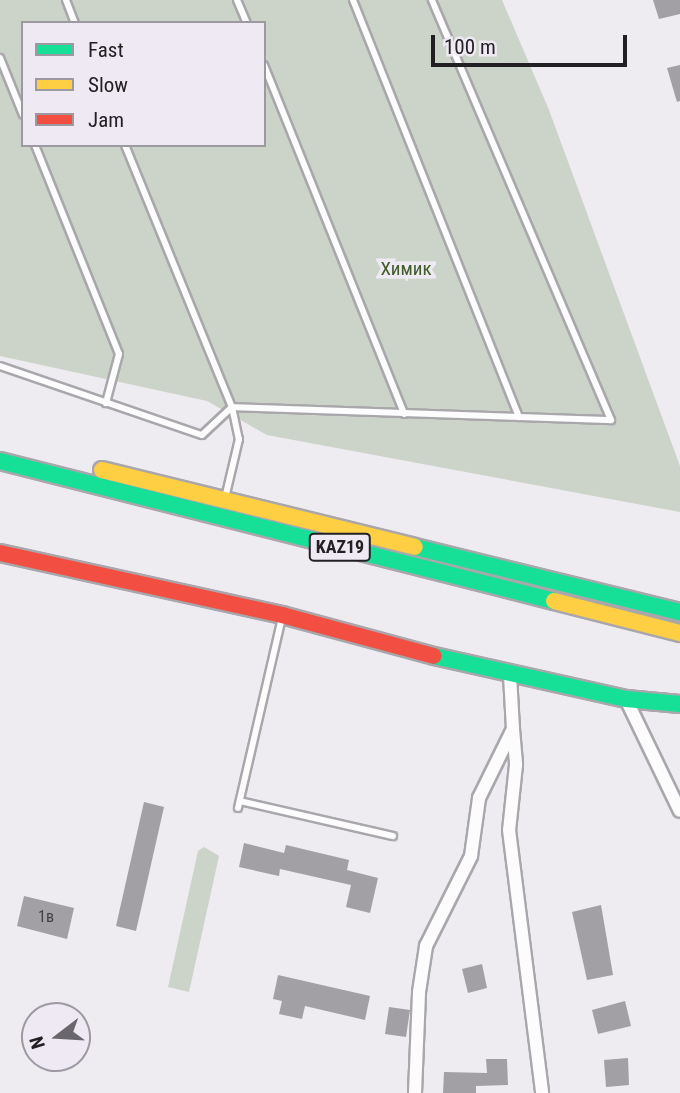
<!DOCTYPE html>
<meta charset="utf-8">
<style>
body{margin:0}
#map{position:relative;width:680px;height:1093px;overflow:hidden;background:#eeebf1;font-family:"Roboto Condensed",sans-serif}
div>[style]{position:absolute}
[style*='--x']{left:calc(var(--x)*1px);top:calc(var(--y)*1px);width:calc(var(--w)*1px);rotate:calc(var(--a)*1deg)}
.green>*{inset:0;background:#ccd3c8}
.building>*{inset:0;background:#a2a0a4}
.roads{filter:drop-shadow(2px 0 #a9a7ab) drop-shadow(-2px 0 #a9a7ab) drop-shadow(0 2px #a9a7ab) drop-shadow(0 -2px #a9a7ab)}
.lane>*{height:6px;margin:-3px;padding:0 3px;transform-origin:3px;border-radius:3px;background:#fcfcfd}
.street>*{height:12px;margin:-6px;padding:0 6px;transform-origin:6px;border-radius:6px;background:#fcfcfd}
.fast>*{height:16px;margin:-8px;padding:0 8px;transform-origin:8px;border-radius:8px;background:#16e098}
.slow>*{height:16px;margin:-8px;padding:0 8px;transform-origin:8px;border-radius:8px;background:#ffcf43}
.jam>*{height:16px;margin:-8px;padding:0 8px;transform-origin:8px;border-radius:8px;background:#f24e42}
span{translate:-50% -50%;white-space:nowrap;text-align:center;line-height:1.15;-webkit-text-stroke:7px #eee9f3;paint-order:stroke}
.number-label{font-size:16px;color:#424043}
.number-label span{-webkit-text-stroke-width:0}
.shield-label span{padding:2px 5px;background:#eee9f3;border:2px solid;border-radius:5px;-webkit-text-stroke-width:0}
.shield-label{font-size:18px;color:#222023;font-weight:700}
.park-label{font-size:19px;color:#415c2a}
.legend{position:absolute;left:21px;top:21px;width:245px;height:126px;box-sizing:border-box;background:#eee9f3;border:2px solid #9c99a0;margin:0;padding:9px 12px;list-style:none;font-size:21px;color:#222023}
.legend li{display:flex;align-items:center;gap:14px;height:35px}
.legend b{width:35px;border:2px solid #9c99a0}
.north{position:absolute;left:21px;top:1002px;width:70px;height:70px;box-sizing:border-box;background:#eee9f3;border:2px solid #9c99a0;border-radius:50%;rotate:253deg;font-size:19px;font-weight:700;line-height:28px;text-align:center;color:#222023}
.north::after{content:'';display:block;margin:auto;width:24px;height:32px;background:#69676b;clip-path:polygon(50% 0,100% 100%,50% 72%,0 100%)}
.scale{position:absolute;left:431px;top:35px;width:196px;height:32px;box-sizing:border-box;border:4px solid #222023;border-top:0;padding-left:9px;font-size:21px;line-height:24px;white-space:nowrap;color:#222023;-webkit-text-stroke:5px #eee9f3;paint-order:stroke}
</style>
<div id="map">
<div class="green">
<div style="clip-path:polygon(evenodd,0 0,502px 0,549px 110px,680px 466px,680px 512px,267px 435px,207px 401px,0 356px,0 0,23px 23px,264px 23px,264px 145px,23px 145px,23px 23px)"></div>
<div style="clip-path:polygon(204px 847px,219px 856px,189px 992px,168px 987px,198px 851px)"></div>
</div>
<div class="building">
<div style="clip-path:polygon(653px 0,680px 0,680px 14px,659px 19px)"></div>
<div style="clip-path:polygon(680px 65px,680px 101px,677px 102px,667px 68px)"></div>
<div style="clip-path:polygon(144px 802px,164px 807px,136px 931px,116px 926px)"></div>
<div style="clip-path:polygon(244px 843px,284px 853px,286px 845px,349px 860px,347px 870px,378px 878px,370px 913px,346px 907px,351px 885px,280px 869px,279px 876px,239px 867px)"></div>
<div style="clip-path:polygon(24px 896px,74px 908px,67px 939px,17px 926px)"></div>
<div style="clip-path:polygon(601px 905px,613px 975px,587px 980px,572px 912px)"></div>
<div style="clip-path:polygon(482px 964px,487px 988px,468px 993px,462px 969px)"></div>
<div style="clip-path:polygon(278px 975px,370px 996px,365px 1020px,305px 1006px,302px 1019px,279px 1014px,282px 1001px,273px 999px)"></div>
<div style="clip-path:polygon(625px 1001px,631px 1026px,598px 1034px,592px 1010px)"></div>
<div style="clip-path:polygon(389px 1007px,410px 1010px,406px 1037px,385px 1034px)"></div>
<div style="clip-path:polygon(628px 1058px,629px 1085px,606px 1087px,604px 1060px)"></div>
<div style="clip-path:polygon(486px 1059px,507px 1059px,508px 1085px,476px 1086px,476px 1093px,443px 1093px,444px 1072px,487px 1073px)"></div>
</div>
<div class="roads">
<div class="lane">
<div style="--x:66;--y:0;--w:25;--a:69"></div>
<div style="--x:237;--y:0;--w:25;--a:67"></div>
<div style="--x:353;--y:0;--w:449;--a:68.3"></div>
<div style="--x:0;--y:58;--w:61;--a:68"></div>
<div style="--x:264;--y:65;--w:376;--a:68.1"></div>
<div style="--x:35;--y:145;--w:225;--a:68.1"></div>
<div style="--x:119;--y:354;--w:51;--a:104.9"></div>
<div style="--x:125;--y:145;--w:283;--a:67.8"></div>
<div style="--x:232;--y:407;--w:33;--a:78"></div>
<div style="--x:239;--y:439;--w:57;--a:103.3"></div>
<div style="--x:0;--y:366;--w:213;--a:18.9"></div>
<div style="--x:202;--y:435;--w:41;--a:-43"></div>
<div style="--x:232;--y:407;--w:379;--a:2"></div>
<div style="--x:611;--y:420;--w:457;--a:-113.1"></div>
<div style="--x:240;--y:801;--w:157;--a:12.9"></div>
<div style="--x:238;--y:808;--w:196;--a:-77"></div>
</div>
<div class="street">
<div style="--x:626;--y:699;--w:124;--a:64.3"></div>
<div style="--x:513;--y:729;--w:36;--a:85"></div>
<div style="--x:516;--y:765;--w:65;--a:96.1"></div>
<div style="--x:509;--y:830;--w:265;--a:82.8"></div>
<div style="--x:415;--y:1093;--w:101;--a:-87.7"></div>
<div style="--x:419;--y:992;--w:47;--a:-81.3"></div>
<div style="--x:426;--y:946;--w:101;--a:-63.4"></div>
<div style="--x:471;--y:856;--w:59;--a:-82.1"></div>
<div style="--x:479;--y:798;--w:77;--a:-63.8"></div>
<div style="--x:513;--y:729;--w:53;--a:-93.2"></div>
</div>
<div class="fast">
<div style="--x:0;--y:461;--w:571;--a:14.18"></div>
<div style="--x:415;--y:547;--w:273;--a:13.8"></div>
<div style="--x:434;--y:656;--w:197;--a:12.6"></div>
<div style="--x:626;--y:699;--w:54;--a:5.3"></div>
</div>
<div class="slow">
<div style="--x:102;--y:470;--w:322;--a:13.8"></div>
<div style="--x:554;--y:601;--w:130;--a:14.3"></div>
</div>
<div class="jam">
<div style="--x:0;--y:553;--w:289;--a:12.4"></div>
<div style="--x:282;--y:615;--w:157;--a:15.1"></div>
</div>
</div>
<div class="number-label">
<span style="left:46px;top:917px">1в</span>
</div>
<div class="shield-label">
<span style="left:340px;top:547px">KAZ19</span>
</div>
<div class="park-label">
<span style="left:406px;top:269px">Химик</span>
</div>
<ul class="legend">
<li><b style="height:9px;background:#16e098"></b>Fast</li>
<li><b style="height:9px;background:#ffcf43"></b>Slow</li>
<li><b style="height:9px;background:#f24e42"></b>Jam</li>
</ul>
<div class="north">N</div>
<div class="scale">100 m</div>
</div>
